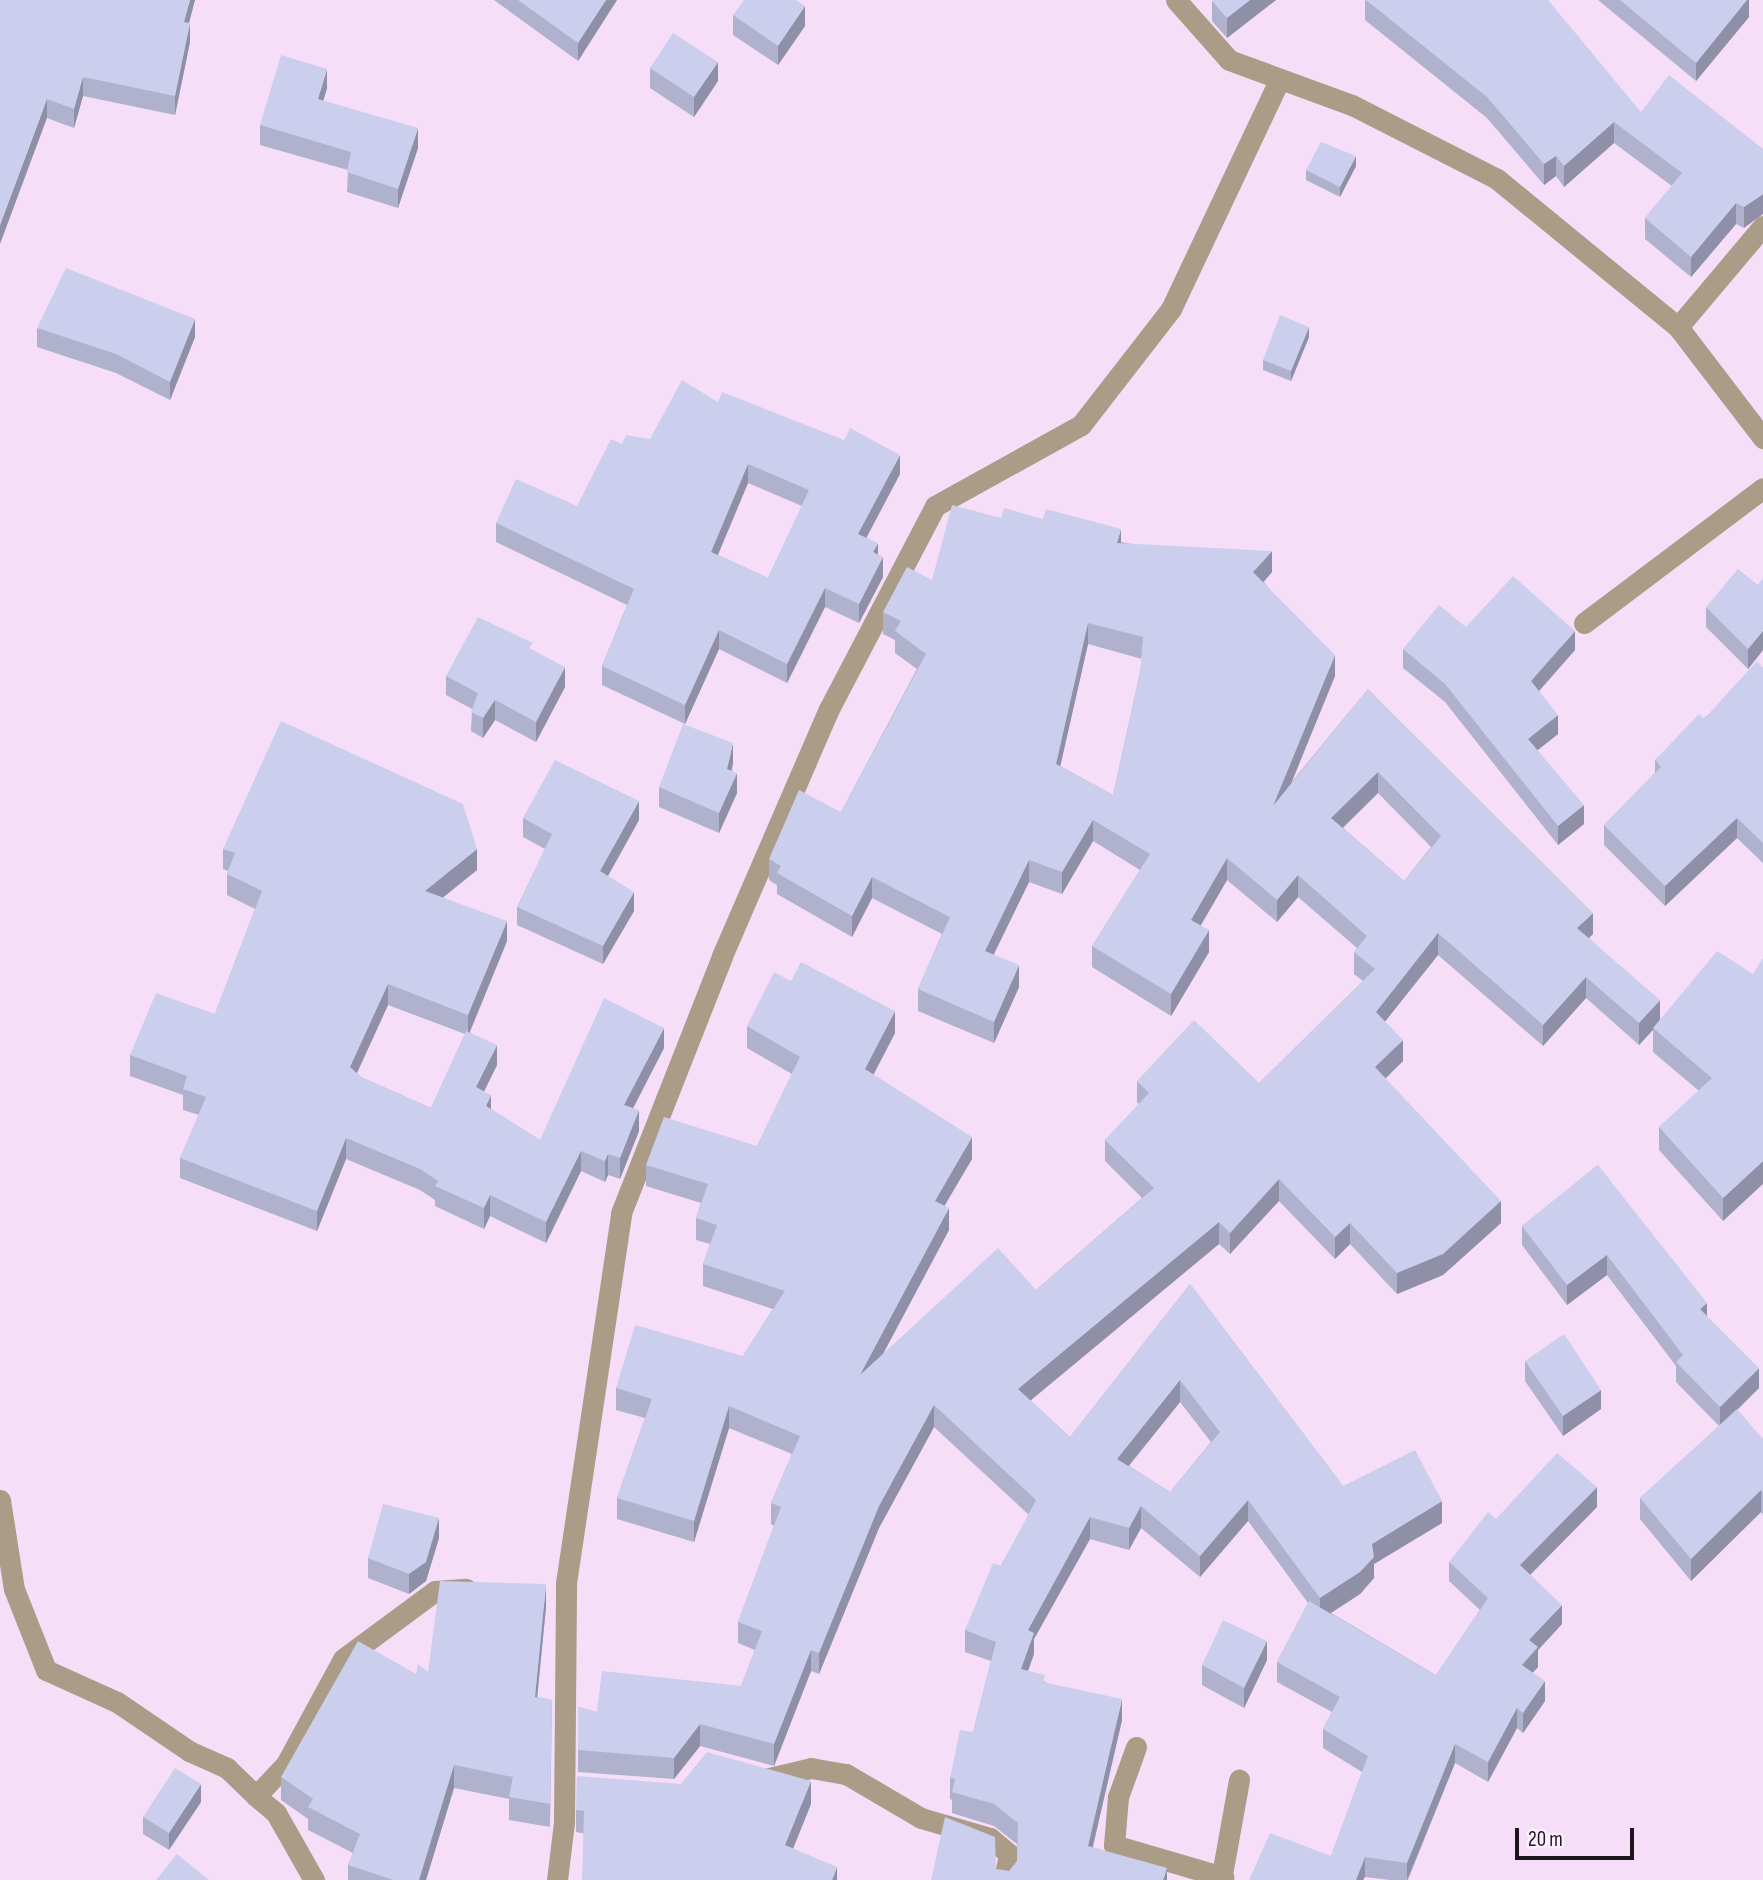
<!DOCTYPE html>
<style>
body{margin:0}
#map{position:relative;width:1763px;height:1880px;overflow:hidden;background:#f6def9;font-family:"Sofia Sans Condensed",sans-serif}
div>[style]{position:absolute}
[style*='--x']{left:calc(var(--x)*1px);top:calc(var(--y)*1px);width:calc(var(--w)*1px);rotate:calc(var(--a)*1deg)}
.minor>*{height:21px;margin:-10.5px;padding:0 10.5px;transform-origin:10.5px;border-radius:10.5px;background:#aa9c87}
.wall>*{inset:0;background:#afb1cd}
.shaded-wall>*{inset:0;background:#8f90a7}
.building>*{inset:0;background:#ccceee}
span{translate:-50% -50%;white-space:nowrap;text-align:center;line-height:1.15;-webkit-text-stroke:5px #fdefff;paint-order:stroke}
.scale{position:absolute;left:1515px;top:1828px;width:119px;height:32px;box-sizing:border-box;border:4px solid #1e161f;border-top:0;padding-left:9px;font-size:21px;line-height:24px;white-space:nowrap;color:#1e161f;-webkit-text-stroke:5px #fdefff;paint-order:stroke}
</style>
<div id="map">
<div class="minor">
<div style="--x:1176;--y:0;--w:80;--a:48.5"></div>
<div style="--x:1229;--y:60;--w:131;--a:20.1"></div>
<div style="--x:1352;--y:105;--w:163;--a:27"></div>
<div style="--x:1497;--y:179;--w:234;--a:39.3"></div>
<div style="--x:1678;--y:327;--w:140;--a:52.6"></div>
<div style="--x:1678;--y:327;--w:132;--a:-49.9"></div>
<div style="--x:1584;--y:623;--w:224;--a:-37"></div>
<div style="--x:0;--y:1500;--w:90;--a:81.1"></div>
<div style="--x:14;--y:1589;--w:87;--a:68.4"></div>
<div style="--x:46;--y:1670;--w:78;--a:24.3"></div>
<div style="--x:117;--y:1702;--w:87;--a:34.2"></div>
<div style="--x:189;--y:1751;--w:42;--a:24.1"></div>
<div style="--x:227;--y:1768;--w:40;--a:44"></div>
<div style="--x:1136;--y:1747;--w:53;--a:109.8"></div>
<div style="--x:1118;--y:1797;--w:48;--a:94.8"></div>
<div style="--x:1114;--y:1845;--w:114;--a:16.4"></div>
<div style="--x:761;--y:1780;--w:51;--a:-13.5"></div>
<div style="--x:811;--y:1768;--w:36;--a:10"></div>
<div style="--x:846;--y:1774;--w:87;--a:30.4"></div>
<div style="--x:921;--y:1818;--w:72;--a:16.2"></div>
<div style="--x:990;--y:1838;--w:25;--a:40"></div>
<div style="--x:1009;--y:1854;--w:26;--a:101"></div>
<div style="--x:314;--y:1880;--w:77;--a:-119.6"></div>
<div style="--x:276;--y:1813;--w:26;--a:-140"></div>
<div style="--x:256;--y:1796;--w:44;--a:-46.8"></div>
<div style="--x:286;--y:1764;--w:119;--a:-61.5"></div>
<div style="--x:343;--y:1659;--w:114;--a:-36.5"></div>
<div style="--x:435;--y:1591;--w:31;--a:-4"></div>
<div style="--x:557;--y:1880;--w:58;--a:-83.1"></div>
<div style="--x:564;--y:1822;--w:239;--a:-89.5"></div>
<div style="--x:566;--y:1583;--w:374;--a:-81.5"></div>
<div style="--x:621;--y:1213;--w:276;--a:-68.5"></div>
<div style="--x:722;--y:956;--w:269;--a:-66.6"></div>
<div style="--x:829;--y:709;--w:229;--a:-62.4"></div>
<div style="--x:935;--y:506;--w:167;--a:-29"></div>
<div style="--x:1081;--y:425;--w:147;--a:-52.2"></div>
<div style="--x:1171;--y:309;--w:252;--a:-64.7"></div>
<div style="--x:1221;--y:1880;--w:102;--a:-79.8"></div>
</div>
<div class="wall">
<div style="clip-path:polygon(0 0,195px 0,189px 23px,190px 42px,175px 115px,83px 96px,74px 128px,47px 118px)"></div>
<div style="clip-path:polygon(494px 0,617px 0,578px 61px)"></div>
<div style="clip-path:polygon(1276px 0,1227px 38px,1212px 21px,1212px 1px)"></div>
<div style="clip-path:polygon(1365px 0,1641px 112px,1763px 149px,1744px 228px,1736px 224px,1691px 277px,1645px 239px,1645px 218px,1672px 186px,1614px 143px,1564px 187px,1556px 176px,1544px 185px,1487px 118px,1365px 20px)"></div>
<div style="clip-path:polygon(1598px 0,1749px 0,1749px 17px,1696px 81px)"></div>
<div style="clip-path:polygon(733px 15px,805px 26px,778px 65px,733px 35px)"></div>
<div style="clip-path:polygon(650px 68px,718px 81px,694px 117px,650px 88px)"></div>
<div style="clip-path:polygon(327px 88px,323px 101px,418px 148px,398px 208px,347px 192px,348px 170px,260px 145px,260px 125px)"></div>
<div style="clip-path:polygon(1356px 166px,1340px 197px,1306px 180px,1306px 170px)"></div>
<div style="clip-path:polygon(37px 328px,195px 337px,170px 400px,116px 373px,37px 347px)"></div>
<div style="clip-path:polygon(1309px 337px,1291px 381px,1263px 370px,1263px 360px)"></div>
<div style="clip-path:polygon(evenodd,718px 402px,900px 474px,867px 537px,878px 555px,883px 577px,859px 623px,825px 607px,787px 683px,719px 649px,685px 724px,602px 685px,602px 666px,627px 605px,496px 542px,496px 523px,577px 506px,650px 439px,718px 402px,748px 483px,802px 506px,768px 578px,718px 555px,748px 483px)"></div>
<div style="clip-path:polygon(evenodd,1001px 518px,1272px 572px,1264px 582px,1335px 676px,1290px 784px,1368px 689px,1593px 934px,1589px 938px,1660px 1020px,1753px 974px,1723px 1221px,1659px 1150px,1659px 1127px,1699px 1091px,1653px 1052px,1653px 1030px,1639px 1045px,1586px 998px,1543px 1046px,1438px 955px,1385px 1021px,1403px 1061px,1385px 1078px,1501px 1223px,1443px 1275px,1397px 1294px,1350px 1244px,1335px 1259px,1279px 1201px,1230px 1254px,1219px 1244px,1030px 1400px,1070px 1437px,1190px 1284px,1343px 1486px,1442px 1523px,1374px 1564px,1374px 1578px,1360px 1594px,1331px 1613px,1436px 1675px,1480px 1610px,1449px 1581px,1449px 1562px,1496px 1519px,1597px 1507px,1530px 1575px,1562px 1624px,1538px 1650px,1538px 1667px,1532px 1673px,1545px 1701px,1523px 1733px,1517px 1728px,1488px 1782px,1455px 1763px,1408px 1880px,1390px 1880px,1365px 1877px,1363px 1880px,1249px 1880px,1331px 1856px,1362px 1772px,1323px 1748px,1323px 1729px,1332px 1712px,1277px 1682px,1277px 1662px,1308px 1603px,1248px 1521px,1200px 1577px,1141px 1528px,1129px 1550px,1090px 1539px,1034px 1639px,1034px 1654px,1028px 1671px,1045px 1682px,1122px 1720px,1093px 1847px,1167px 1880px,931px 1880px,996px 1869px,1009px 1871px,1017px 1861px,1017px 1844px,994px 1826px,952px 1813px,952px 1800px,950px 1799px,950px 1778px,973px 1732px,991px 1661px,965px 1652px,965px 1630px,1029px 1515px,934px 1427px,879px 1528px,819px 1674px,811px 1671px,774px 1766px,700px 1746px,674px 1779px,578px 1772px,578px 1707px,597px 1712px,741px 1686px,755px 1650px,738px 1643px,738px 1622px,774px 1526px,771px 1524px,771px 1503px,792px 1454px,729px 1428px,694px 1542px,617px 1519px,617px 1498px,645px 1418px,616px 1410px,616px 1388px,743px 1356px,773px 1309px,703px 1286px,703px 1264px,710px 1244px,696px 1240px,696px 1218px,701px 1203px,646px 1186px,646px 1165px,757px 1146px,792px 1074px,747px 1048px,747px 1026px,895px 1033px,873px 1075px,972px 1159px,944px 1206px,949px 1230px,883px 1354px,1036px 1290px,1142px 1198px,1105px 1161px,1105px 1140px,1139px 1104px,1137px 1102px,1137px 1081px,1259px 1083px,1363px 981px,1354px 974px,1354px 952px,1357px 948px,1298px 897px,1277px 922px,1227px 880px,1201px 925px,1209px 952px,1171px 1016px,1092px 967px,1092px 946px,1140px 870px,1093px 841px,1062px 894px,1029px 882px,994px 954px,1019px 987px,994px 1043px,918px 1011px,918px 989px,942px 934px,872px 898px,852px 937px,777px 894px,777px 885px,769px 880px,769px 859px,841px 812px,917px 669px,895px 653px,895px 640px,883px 634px,883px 612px,932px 580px,1001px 518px,1088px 644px,1142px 659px,1140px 672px,1113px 795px,1060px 766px,1088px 644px,1001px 518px,1378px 793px,1431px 847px,1404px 881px,1343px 828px,1378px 793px,1001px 518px,1180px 1402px,1211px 1442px,1170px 1492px,1129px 1466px,1180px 1402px)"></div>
<div style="clip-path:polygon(1763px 579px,1763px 650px,1748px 669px,1706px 627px,1706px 607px,1758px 585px)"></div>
<div style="clip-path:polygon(1466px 627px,1575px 650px,1539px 691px,1558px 734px,1537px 750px,1584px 824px,1558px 845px,1445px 702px,1403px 668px,1403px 649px)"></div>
<div style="clip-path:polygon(533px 650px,565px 687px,536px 742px,495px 720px,483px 738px,471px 731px,472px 709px,446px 695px,446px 676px)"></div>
<div style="clip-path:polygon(1763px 668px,1763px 863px,1737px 838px,1665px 906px,1604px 845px,1604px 825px,1655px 773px,1655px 760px)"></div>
<div style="clip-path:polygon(733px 763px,732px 771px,737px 793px,719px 833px,659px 807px,659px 787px)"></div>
<div style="clip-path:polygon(523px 818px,639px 820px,608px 876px,634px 911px,603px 964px,517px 925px,517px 907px,545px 849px,523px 837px)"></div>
<div style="clip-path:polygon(evenodd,223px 849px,477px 870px,443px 897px,507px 941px,470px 1032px,497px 1065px,484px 1091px,491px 1109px,540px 1140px,664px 1048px,633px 1108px,639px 1131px,620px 1179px,608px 1175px,605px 1182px,581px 1171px,546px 1243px,490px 1216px,484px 1229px,435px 1206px,435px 1200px,420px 1190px,346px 1159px,317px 1231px,180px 1178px,180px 1158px,199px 1115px,183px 1110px,183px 1095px,130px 1076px,130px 1055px,215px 1014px,255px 909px,227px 895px,227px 874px,228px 871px,223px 869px,223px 849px,388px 1005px,465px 1034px,431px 1108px,361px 1077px,357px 1073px,388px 1005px)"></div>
<div style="clip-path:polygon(1598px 1165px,1759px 1388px,1731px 1415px,1763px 1439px,1763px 1515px,1761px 1512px,1691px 1581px,1640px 1519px,1640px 1498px,1719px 1426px,1676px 1382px,1676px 1366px,1607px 1275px,1567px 1305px,1522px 1245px,1522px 1226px)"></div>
<div style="clip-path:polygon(1525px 1361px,1601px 1409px,1563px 1436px,1525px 1381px)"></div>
<div style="clip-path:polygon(439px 1538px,426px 1581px,409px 1594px,368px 1578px,368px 1558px)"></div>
<div style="clip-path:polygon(546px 1607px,537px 1697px,552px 1700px,550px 1827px,509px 1820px,509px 1799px,454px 1788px,426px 1880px,348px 1880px,348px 1865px,353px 1853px,308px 1830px,308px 1819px,281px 1800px,281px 1777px,416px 1674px,428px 1672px)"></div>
<div style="clip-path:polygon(1267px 1660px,1244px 1708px,1202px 1685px,1202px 1665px)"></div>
<div style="clip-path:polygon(681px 1784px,811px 1804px,793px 1849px,837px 1880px,576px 1832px,576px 1810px)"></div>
<div style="clip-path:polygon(201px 1802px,169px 1850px,143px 1834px,143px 1817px)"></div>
</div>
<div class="shaded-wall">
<div style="clip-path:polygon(190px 0,195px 0,184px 41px,184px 22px)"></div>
<div style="clip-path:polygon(606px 0,617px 0,578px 61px,578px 43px)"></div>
<div style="clip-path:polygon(1250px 0,1276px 0,1227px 38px,1227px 18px)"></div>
<div style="clip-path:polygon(1747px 0,1749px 0,1749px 17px,1696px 81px,1696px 63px)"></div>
<div style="clip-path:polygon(805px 6px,805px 26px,778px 65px,778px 46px)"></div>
<div style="clip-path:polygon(190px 23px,190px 42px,175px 115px,175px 96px)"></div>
<div style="clip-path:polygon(718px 62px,718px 81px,694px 117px,694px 97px)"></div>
<div style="clip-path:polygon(327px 69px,327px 88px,318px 119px,318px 99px)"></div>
<div style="clip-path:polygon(83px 77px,83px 96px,74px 128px,74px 109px)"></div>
<div style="clip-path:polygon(47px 99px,47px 118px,0 244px,0 225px)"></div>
<div style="clip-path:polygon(1614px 122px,1614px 143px,1564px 187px,1564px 166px)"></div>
<div style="clip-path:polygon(418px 128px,418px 148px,398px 208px,398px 189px)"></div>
<div style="clip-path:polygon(1356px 156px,1356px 166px,1340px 197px,1340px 187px)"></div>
<div style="clip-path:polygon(1556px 156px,1556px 176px,1544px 185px,1544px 164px)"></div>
<div style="clip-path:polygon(1763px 194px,1763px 214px,1744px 228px,1744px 207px)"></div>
<div style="clip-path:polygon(1736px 203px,1736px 224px,1691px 277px,1691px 257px)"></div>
<div style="clip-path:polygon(195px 319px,195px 337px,170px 400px,170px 382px)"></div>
<div style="clip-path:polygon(1309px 327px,1309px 337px,1291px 381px,1291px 371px)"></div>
<div style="clip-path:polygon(900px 455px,900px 474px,858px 553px,858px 534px)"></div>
<div style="clip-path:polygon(748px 464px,748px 483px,711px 571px,711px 552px)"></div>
<div style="clip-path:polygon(1121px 529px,1121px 550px,1117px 543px)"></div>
<div style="clip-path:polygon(878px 543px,878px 562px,873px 552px)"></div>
<div style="clip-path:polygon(1272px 551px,1272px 572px,1253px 593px,1253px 572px)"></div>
<div style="clip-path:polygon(883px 557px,883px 577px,859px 623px,859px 604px)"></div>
<div style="clip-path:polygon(825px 588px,825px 607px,787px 683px,787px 664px)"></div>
<div style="clip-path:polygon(1088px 623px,1088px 644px,1056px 785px,1056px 764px)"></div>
<div style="clip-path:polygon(719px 630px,719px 649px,685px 724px,685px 705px)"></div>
<div style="clip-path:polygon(1575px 631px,1575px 650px,1531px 700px,1531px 681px)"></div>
<div style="clip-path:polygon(1763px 631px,1763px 650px,1748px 669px,1748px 649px)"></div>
<div style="clip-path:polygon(1335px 655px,1335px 676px,1273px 828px,1273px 806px)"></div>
<div style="clip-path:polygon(565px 667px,565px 687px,536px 742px,536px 722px)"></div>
<div style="clip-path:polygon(495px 700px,495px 720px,483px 738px,483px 718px)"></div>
<div style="clip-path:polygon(1558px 715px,1558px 734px,1528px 758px,1528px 739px)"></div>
<div style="clip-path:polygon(733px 743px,733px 763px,727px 788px,727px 769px)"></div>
<div style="clip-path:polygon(1378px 772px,1378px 793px,1331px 839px,1331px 818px)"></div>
<div style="clip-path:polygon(737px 773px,737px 793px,719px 833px,719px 813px)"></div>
<div style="clip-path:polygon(639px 801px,639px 820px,600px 890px,600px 871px)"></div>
<div style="clip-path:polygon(1584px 805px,1584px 824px,1558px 845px,1558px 826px)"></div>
<div style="clip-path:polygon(1737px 818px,1737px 838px,1665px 906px,1665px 886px)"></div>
<div style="clip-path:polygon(1093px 820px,1093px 841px,1062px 894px,1062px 872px)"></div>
<div style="clip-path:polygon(477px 849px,477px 870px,425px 912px,425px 891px)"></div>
<div style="clip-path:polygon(1227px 858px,1227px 880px,1191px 942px,1191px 920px)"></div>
<div style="clip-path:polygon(1029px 860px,1029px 882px,985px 972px,985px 951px)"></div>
<div style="clip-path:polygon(1298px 875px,1298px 897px,1277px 922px,1277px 900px)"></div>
<div style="clip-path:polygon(872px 877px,872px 898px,852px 937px,852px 916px)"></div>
<div style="clip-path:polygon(634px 892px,634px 911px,603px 964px,603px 946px)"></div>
<div style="clip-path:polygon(1593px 913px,1593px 934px,1577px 949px,1577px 928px)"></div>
<div style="clip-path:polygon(507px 921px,507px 941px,468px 1036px,468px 1015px)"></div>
<div style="clip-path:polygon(1209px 930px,1209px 952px,1171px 1016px,1171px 994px)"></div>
<div style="clip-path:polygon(1438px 933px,1438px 955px,1376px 1033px,1376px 1012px)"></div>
<div style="clip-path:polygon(1019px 965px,1019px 987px,994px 1043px,994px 1022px)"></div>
<div style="clip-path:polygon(1586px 977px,1586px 998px,1543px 1046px,1543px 1025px)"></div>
<div style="clip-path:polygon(388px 984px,388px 1005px,350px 1088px,350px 1067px)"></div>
<div style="clip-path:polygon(1660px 1000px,1660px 1022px,1639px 1045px,1639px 1023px)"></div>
<div style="clip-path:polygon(895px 1011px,895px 1033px,865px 1091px,865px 1069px)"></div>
<div style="clip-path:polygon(664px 1028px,664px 1048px,624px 1126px,624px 1105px)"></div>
<div style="clip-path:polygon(1403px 1040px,1403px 1061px,1375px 1089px,1375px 1067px)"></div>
<div style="clip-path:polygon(497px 1045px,497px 1065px,476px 1108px,476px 1087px)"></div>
<div style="clip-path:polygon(491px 1095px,491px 1115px,486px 1106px)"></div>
<div style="clip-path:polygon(639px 1110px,639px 1131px,620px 1179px,620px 1158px)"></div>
<div style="clip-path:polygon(972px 1137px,972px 1159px,935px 1222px,935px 1201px)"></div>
<div style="clip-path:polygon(346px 1138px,346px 1159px,317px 1231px,317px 1211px)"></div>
<div style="clip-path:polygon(581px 1151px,581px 1171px,546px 1243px,546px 1222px)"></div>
<div style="clip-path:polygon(608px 1154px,608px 1175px,605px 1182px,605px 1161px)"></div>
<div style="clip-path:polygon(1763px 1161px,1763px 1184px,1723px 1221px,1723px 1198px)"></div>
<div style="clip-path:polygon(1279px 1179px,1279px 1201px,1230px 1254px,1230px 1233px)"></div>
<div style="clip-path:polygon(490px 1195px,490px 1216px,484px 1229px,484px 1208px)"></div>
<div style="clip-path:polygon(1501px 1201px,1501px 1223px,1443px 1275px,1397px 1294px,1397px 1273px)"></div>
<div style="clip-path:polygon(949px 1208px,949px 1230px,860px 1397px,860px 1375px)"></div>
<div style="clip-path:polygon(1219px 1222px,1219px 1244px,1018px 1411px,1018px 1389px)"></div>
<div style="clip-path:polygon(1350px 1223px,1350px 1244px,1335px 1259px,1335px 1237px)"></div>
<div style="clip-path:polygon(1607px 1255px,1607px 1275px,1567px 1305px,1567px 1285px)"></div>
<div style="clip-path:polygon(1707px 1303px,1707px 1323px,1700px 1309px)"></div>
<div style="clip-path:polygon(1759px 1368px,1759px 1388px,1720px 1427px,1720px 1407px)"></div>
<div style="clip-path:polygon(1180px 1380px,1180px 1402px,1117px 1480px,1117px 1459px)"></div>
<div style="clip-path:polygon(1601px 1390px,1601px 1409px,1563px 1436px,1563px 1416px)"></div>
<div style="clip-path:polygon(934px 1405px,934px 1427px,879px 1528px,819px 1674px,819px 1653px,879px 1506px)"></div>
<div style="clip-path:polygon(729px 1406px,729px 1428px,694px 1542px,694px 1521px)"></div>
<div style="clip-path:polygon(1597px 1487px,1597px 1507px,1520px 1585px,1520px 1565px)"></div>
<div style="clip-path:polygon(1761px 1490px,1761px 1512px,1691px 1581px,1691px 1559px)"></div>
<div style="clip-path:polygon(1248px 1500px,1248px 1521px,1200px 1577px,1200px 1556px)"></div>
<div style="clip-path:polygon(1442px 1501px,1442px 1523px,1374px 1564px,1374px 1578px,1360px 1594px,1320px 1620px,1320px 1598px,1372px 1544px)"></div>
<div style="clip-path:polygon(1141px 1506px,1141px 1528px,1129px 1550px,1129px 1528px)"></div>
<div style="clip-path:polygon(1090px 1517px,1090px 1539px,1034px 1639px,1034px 1654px,1021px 1690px,1021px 1669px,1028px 1630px)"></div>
<div style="clip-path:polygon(439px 1518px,439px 1538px,426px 1581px,409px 1594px,409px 1574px)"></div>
<div style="clip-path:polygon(546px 1584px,546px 1607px,535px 1720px,535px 1697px)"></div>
<div style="clip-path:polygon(1562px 1605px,1562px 1624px,1538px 1650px,1538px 1667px,1522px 1685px,1522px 1665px,1529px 1640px)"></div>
<div style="clip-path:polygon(1267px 1641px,1267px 1660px,1244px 1708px,1244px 1688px)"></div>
<div style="clip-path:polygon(811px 1650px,811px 1671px,774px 1766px,774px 1744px)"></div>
<div style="clip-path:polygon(1545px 1681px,1545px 1701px,1523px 1733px,1523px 1713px)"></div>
<div style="clip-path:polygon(1122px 1699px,1122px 1720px,1088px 1867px,1088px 1846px)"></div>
<div style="clip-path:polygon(1517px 1708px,1517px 1728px,1488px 1782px,1488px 1762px)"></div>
<div style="clip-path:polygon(700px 1724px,700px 1746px,674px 1779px,674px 1758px)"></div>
<div style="clip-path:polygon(1455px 1744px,1455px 1763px,1407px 1880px,1407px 1863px)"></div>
<div style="clip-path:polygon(454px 1765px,454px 1788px,426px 1880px,419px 1880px)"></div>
<div style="clip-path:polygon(811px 1781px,811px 1804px,785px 1868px,785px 1845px)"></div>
<div style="clip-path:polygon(201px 1784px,201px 1802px,169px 1850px,169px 1833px)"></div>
<div style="clip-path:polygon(1365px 1857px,1365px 1877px,1363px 1880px,1356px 1880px)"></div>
<div style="clip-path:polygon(837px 1867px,837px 1880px,832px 1880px)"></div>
<div style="clip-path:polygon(1167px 1868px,1167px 1880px,1163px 1880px)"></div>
</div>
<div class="building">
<div style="clip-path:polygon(0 0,190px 0,184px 22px,190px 23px,175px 96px,83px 77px,74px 109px,47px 99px,0 225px)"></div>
<div style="clip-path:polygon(518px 0,606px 0,578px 43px)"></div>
<div style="clip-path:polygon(744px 0,796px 0,805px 6px,778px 46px,733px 15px)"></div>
<div style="clip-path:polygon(1213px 0,1250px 0,1227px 18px,1212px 1px)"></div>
<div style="clip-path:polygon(1366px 0,1548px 0,1641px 112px,1669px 75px,1763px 149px,1763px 194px,1744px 207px,1736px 203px,1691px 257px,1645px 218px,1682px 173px,1614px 122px,1564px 166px,1556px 156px,1544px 164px,1487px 97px)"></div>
<div style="clip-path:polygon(1620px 0,1747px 0,1696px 63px)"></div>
<div style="clip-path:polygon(673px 33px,718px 62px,694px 97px,650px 68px)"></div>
<div style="clip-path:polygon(281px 55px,327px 69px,318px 99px,418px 128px,398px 189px,347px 172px,351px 152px,260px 125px)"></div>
<div style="clip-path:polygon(1321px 142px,1356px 156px,1340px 187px,1306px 170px)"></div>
<div style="clip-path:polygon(66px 268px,195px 319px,170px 382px,116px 354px,37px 328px)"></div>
<div style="clip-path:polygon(1280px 315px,1309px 327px,1291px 371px,1263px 360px)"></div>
<div style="clip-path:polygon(evenodd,682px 380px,718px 402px,722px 392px,844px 440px,850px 428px,900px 455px,858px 534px,878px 543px,873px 552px,883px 557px,859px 604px,825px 588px,787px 664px,719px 630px,685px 705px,602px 666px,634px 589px,496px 523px,516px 479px,577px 506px,611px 439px,622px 444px,626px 435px,650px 439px,682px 380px,748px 464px,809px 490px,768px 578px,711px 552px,748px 464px)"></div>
<div style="clip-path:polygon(evenodd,952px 505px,1001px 518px,1004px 508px,1043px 519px,1046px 509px,1121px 529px,1117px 543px,1272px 551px,1253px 572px,1335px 655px,1273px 806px,1368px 689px,1593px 913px,1577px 928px,1660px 1000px,1639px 1023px,1586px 977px,1543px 1025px,1438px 933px,1376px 1012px,1403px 1040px,1375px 1067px,1501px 1201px,1443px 1254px,1397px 1273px,1350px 1223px,1335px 1237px,1279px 1179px,1230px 1233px,1219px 1222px,1018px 1389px,1070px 1437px,1190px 1284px,1343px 1486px,1415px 1450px,1442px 1501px,1372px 1544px,1374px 1557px,1360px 1572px,1320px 1598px,1248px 1500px,1200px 1556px,1141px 1506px,1129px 1528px,1090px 1517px,1028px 1630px,1034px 1633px,1021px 1669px,1045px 1675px,1043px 1682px,1122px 1699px,1088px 1846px,1167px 1868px,1163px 1880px,931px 1880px,945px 1817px,995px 1837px,996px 1869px,1009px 1871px,1017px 1861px,1018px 1823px,994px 1804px,952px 1792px,955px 1779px,950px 1778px,960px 1730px,973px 1732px,996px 1642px,965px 1630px,993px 1563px,1001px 1566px,1036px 1500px,934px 1405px,879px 1506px,819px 1653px,811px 1650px,774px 1744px,700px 1724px,674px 1758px,578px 1750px,578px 1707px,597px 1712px,602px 1671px,741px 1686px,762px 1631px,738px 1622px,781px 1507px,771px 1503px,800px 1436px,729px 1406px,694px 1521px,617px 1498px,652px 1399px,616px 1388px,635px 1325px,743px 1356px,785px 1291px,703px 1264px,717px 1225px,696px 1218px,708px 1184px,646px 1165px,664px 1117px,757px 1146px,800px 1057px,747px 1026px,774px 972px,791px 981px,801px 962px,895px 1011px,865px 1069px,972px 1137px,935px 1201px,949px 1208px,860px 1375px,998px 1248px,1036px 1290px,1154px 1188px,1105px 1140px,1149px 1093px,1137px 1081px,1194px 1020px,1259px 1083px,1375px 969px,1354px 952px,1367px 936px,1298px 875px,1277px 900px,1227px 858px,1191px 920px,1209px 930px,1171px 994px,1092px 946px,1150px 854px,1093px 820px,1062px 872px,1029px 860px,985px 951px,1019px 965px,994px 1022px,918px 989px,950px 917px,872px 877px,852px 916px,777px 873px,781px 866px,769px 859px,799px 790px,841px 812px,926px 654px,895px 631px,901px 621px,883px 612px,907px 567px,932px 580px,952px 505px,1088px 623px,1143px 637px,1140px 672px,1113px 795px,1056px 764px,1088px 623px,952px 505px,1378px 772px,1441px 836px,1404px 881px,1331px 818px,1378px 772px,952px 505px,1180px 1380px,1220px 1432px,1170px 1492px,1117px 1459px,1180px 1380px)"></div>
<div style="clip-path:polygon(1738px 569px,1758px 585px,1763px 579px,1763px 631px,1748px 649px,1706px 607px)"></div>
<div style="clip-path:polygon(1513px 576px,1575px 631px,1531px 681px,1558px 715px,1528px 739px,1584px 805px,1558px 826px,1445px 684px,1403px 649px,1439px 605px,1466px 627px)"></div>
<div style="clip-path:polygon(478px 617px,533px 643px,529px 648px,565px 667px,536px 722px,495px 700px,483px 718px,471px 712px,478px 693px,446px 676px)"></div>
<div style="clip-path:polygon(1757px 661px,1763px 668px,1763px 843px,1737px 818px,1665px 886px,1604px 825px,1661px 767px,1655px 760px,1699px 714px,1704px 719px)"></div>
<div style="clip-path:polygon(281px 721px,463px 804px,477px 849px,425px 891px,507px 921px,468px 1015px,388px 984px,350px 1067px,361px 1077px,431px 1108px,466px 1031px,497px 1045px,476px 1087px,491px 1095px,486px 1106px,540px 1140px,604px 998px,664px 1028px,624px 1105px,639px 1110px,620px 1158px,608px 1154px,605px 1161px,581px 1151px,546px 1222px,490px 1195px,484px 1208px,435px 1186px,438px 1181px,420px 1169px,346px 1138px,317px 1211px,180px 1158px,206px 1097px,183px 1089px,187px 1076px,130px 1055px,156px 993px,215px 1014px,262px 891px,227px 874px,235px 853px,223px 849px)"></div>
<div style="clip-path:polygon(683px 724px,733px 743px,727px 769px,737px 773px,719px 813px,659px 787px)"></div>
<div style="clip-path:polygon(555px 760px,639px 801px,600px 871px,634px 892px,603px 946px,517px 907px,552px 834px,523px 818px)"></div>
<div style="clip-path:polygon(1717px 951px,1753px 974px,1763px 958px,1763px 1161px,1723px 1198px,1659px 1127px,1712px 1078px,1653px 1028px)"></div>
<div style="clip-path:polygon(1598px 1165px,1707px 1303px,1700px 1309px,1759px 1368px,1720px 1407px,1676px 1362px,1683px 1355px,1607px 1255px,1567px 1285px,1522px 1226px)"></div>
<div style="clip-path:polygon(1564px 1334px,1601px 1390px,1563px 1416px,1525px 1361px)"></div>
<div style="clip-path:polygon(1737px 1409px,1763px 1439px,1763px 1493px,1761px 1490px,1691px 1559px,1640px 1498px)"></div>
<div style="clip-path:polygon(1557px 1453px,1597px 1487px,1520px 1565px,1562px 1605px,1529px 1640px,1538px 1647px,1522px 1665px,1545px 1681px,1523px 1713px,1517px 1708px,1488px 1762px,1455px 1744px,1407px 1863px,1365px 1857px,1356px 1880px,1249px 1880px,1270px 1833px,1331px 1856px,1368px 1756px,1323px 1729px,1340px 1697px,1277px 1662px,1309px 1601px,1436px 1675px,1488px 1598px,1449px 1562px,1488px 1512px,1496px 1519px)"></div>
<div style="clip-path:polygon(383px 1504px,439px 1518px,426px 1562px,409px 1574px,368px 1558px)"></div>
<div style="clip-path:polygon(440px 1581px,546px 1584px,535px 1697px,552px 1700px,550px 1804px,509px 1797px,513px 1777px,454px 1765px,419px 1880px,393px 1880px,348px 1865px,360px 1834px,308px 1807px,313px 1799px,281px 1777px,358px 1641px,416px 1674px,418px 1664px,428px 1672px)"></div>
<div style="clip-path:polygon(1223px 1620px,1267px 1641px,1244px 1688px,1202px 1665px)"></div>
<div style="clip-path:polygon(707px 1752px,811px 1781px,785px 1845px,837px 1867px,832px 1880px,582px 1880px,584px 1811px,576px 1810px,577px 1776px,681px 1784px)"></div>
<div style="clip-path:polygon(175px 1768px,201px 1784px,169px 1833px,143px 1817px)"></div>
<div style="clip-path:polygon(177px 1854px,209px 1880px,156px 1880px)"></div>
</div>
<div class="scale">20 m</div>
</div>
